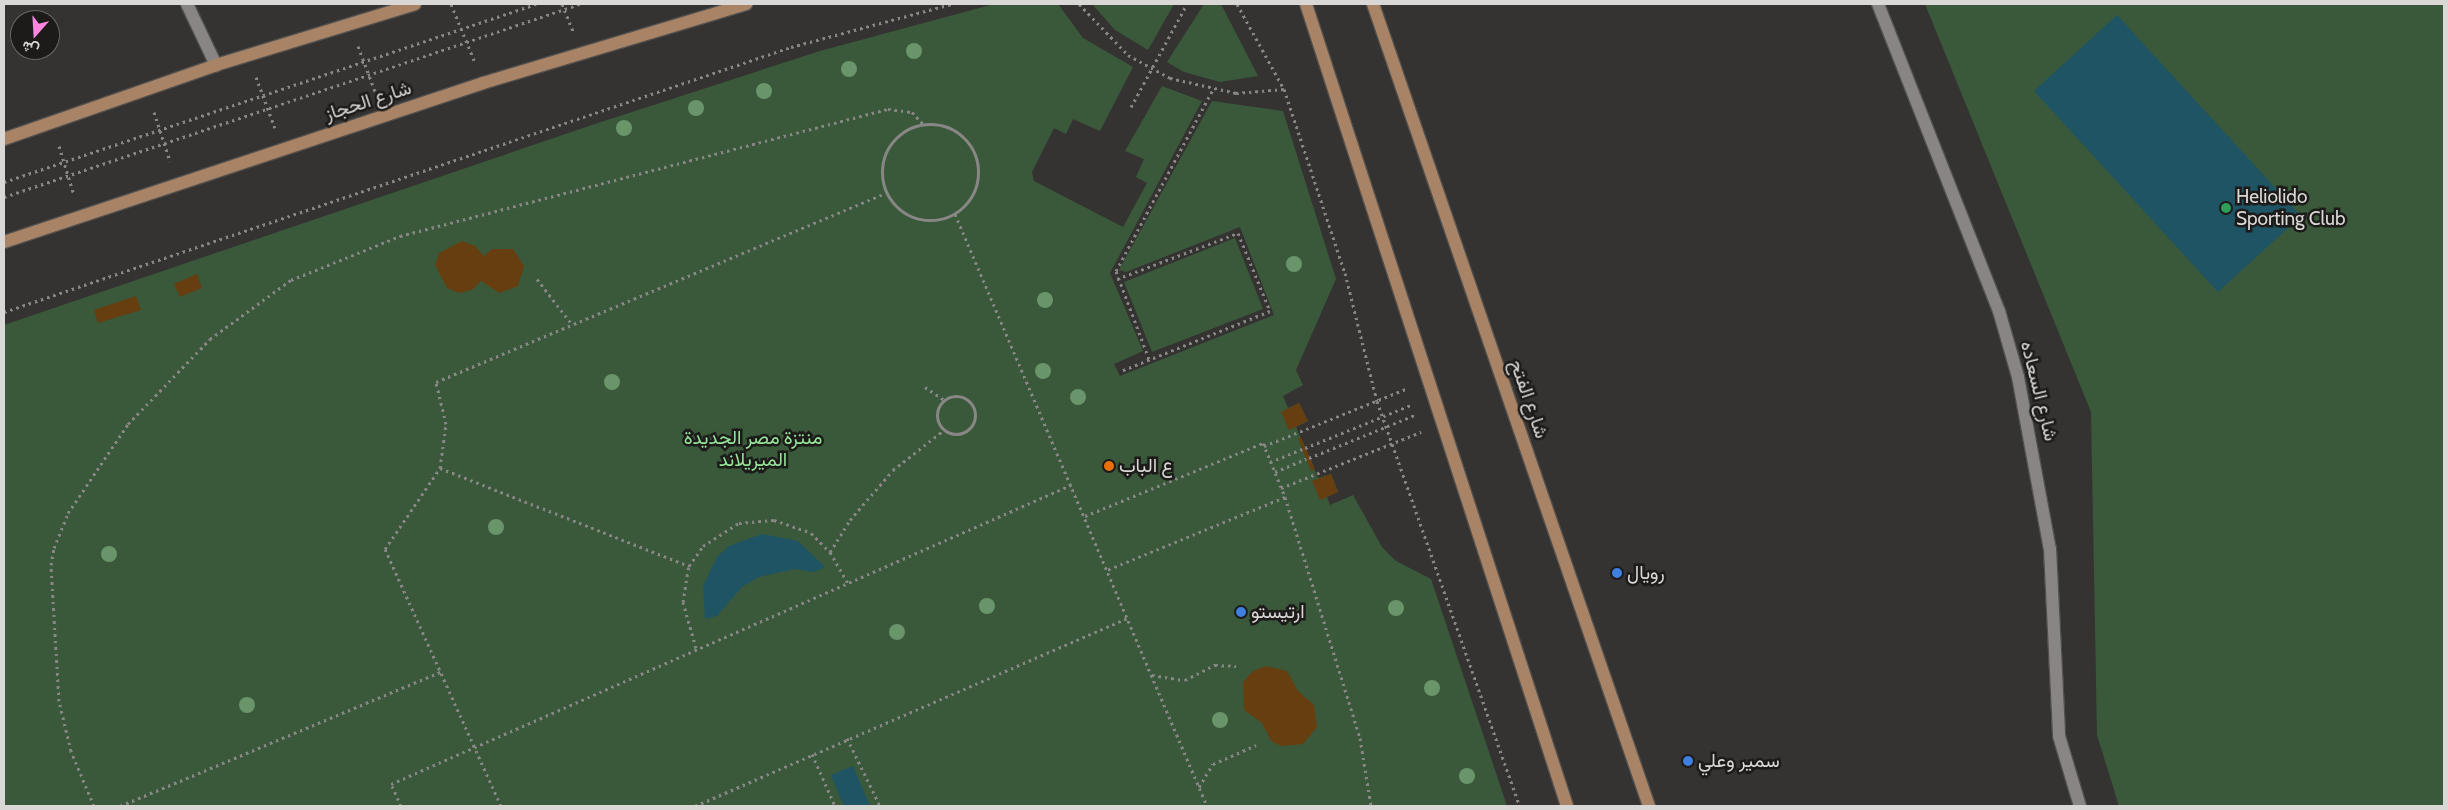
<!DOCTYPE html>
<meta charset="utf-8">
<style>
body{margin:0}
#map{position:relative;width:2448px;height:810px;overflow:hidden;background:#353331;font-family:Cabin,Vazirmatn,sans-serif}
div>[style]{position:absolute}
[style*='--x']{left:calc(var(--x)*1px);top:calc(var(--y)*1px);width:calc(var(--w)*1px);rotate:calc(var(--a)*1deg)}
.green>*{inset:0;background:#39593a}
.water>*{inset:0;background:#1f5464}
.building>*{inset:0;background:#673e10}
.path>*{height:3px;margin-top:-1.5px;transform-origin:0;background:repeating-linear-gradient(90deg,#898786 0 2.5px,transparent 0 6.5px)}
.path>.ring{margin:-1.5px;padding:0;box-sizing:content-box;background:none;border:3px solid #898786;border-radius:50%}
.roads{filter:drop-shadow(1px 0 #52504e) drop-shadow(-1px 0 #52504e) drop-shadow(0 1px #52504e) drop-shadow(0 -1px #52504e)}
.minor>*{height:12px;margin:-6px;padding:0 6px;transform-origin:6px;border-radius:6px;background:#888584}
.major>*{height:12px;margin:-6px;padding:0 6px;transform-origin:6px;border-radius:6px;background:#a88365}
.trees>*{width:16px;height:16px;margin:-8px;border-radius:50%;background:#6a956a}
.dots>*{width:14px;height:14px;translate:-50% -50%;box-sizing:border-box;border:2px solid #1c1b1a;border-radius:50%}
span{translate:-50% -50%;white-space:nowrap;text-align:center;line-height:1.15;-webkit-text-stroke:5px #1c1b1a;paint-order:stroke}
.street-label{font-size:19px;color:#d9d8d7}
.poi-label{font-size:19px;color:#d9d8d7}
.left{translate:0 -50%;text-align:left}
.park-label{font-size:19px;color:#95e598}
.frame{position:absolute;inset:0;border:5px solid #d9d8d7;pointer-events:none}
.north{position:absolute;left:10px;top:10px;width:50px;height:50px;box-sizing:border-box;background:#1c1b1a;border:1px solid #686766;border-radius:50%;rotate:199deg;font-size:14px;font-weight:700;line-height:20px;text-align:center;color:#d9d8d7}
.north::after{content:'';display:block;margin:auto;width:18px;height:22px;background:#ff85de;clip-path:polygon(50% 0,100% 100%,50% 72%,0 100%)}
</style>
<div id="map">
<div class="green">
<div style="clip-path:polygon(994px 4px,1058px 4px,1083px 38px,1133px 67px,1100px 131px,1073px 119px,1066px 134px,1054px 128px,1032px 172px,1034px 181px,1123px 227px,1147px 183px,1136px 177px,1144px 159px,1125px 151px,1162px 86px,1202px 101px,1110px 273px,1143px 351px,1114px 364px,1120px 376px,1274px 315px,1240px 227px,1126px 272px,1119px 270px,1212px 101px,1283px 111px,1336px 279px,1296px 370px,1303px 385px,1283px 396px,1288px 408px,1299px 403px,1308px 421px,1296px 427px,1318px 478px,1331px 474px,1338px 492px,1327px 497px,1330px 505px,1353px 495px,1382px 547px,1396px 561px,1431px 579px,1507px 806px,4px 806px,4px 325px,595px 124px,820px 51px)"></div>
<div style="clip-path:polygon(1092px 4px,1174px 4px,1148px 50px,1115px 30px)"></div>
<div style="clip-path:polygon(1204px 4px,1221px 4px,1258px 76px,1220px 82px,1184px 72px,1167px 62px)"></div>
<div style="clip-path:polygon(1925px 4px,2444px 4px,2444px 806px,2119px 806px,2097px 735px,2091px 412px)"></div>
<div style="clip-path:polygon(1235px 238px,1263px 309px,1152px 352px,1124px 282px)"></div>
</div>
<div class="water">
<div style="clip-path:polygon(2117px 15px,2301px 216px,2218px 292px,2034px 91px)"></div>
<div style="clip-path:polygon(762px 534px,798px 541px,825px 567px,814px 572px,795px 569px,759px 577px,742px 587px,717px 616px,705px 619px,703px 586px,717px 557px,729px 546px)"></div>
<div style="clip-path:polygon(853px 766px,870px 806px,844px 806px,831px 775px)"></div>
</div>
<div class="building">
<div style="clip-path:polygon(462px 241px,475px 246px,484px 256px,492px 249px,513px 249px,524px 266px,518px 286px,499px 293px,481px 281px,472px 290px,459px 293px,447px 288px,435px 265px,439px 253px)"></div>
<div style="clip-path:polygon(197px 274px,202px 288px,180px 297px,174px 284px)"></div>
<div style="clip-path:polygon(136px 296px,141px 310px,98px 323px,94px 310px)"></div>
<div style="clip-path:polygon(1299px 403px,1308px 421px,1289px 430px,1281px 412px)"></div>
<div style="clip-path:polygon(1301px 437px,1315px 469px,1311px 471px,1298px 438px)"></div>
<div style="clip-path:polygon(1331px 474px,1338px 492px,1320px 500px,1312px 481px)"></div>
<div style="clip-path:polygon(1266px 666px,1287px 671px,1298px 691px,1314px 705px,1317px 727px,1303px 744px,1281px 746px,1271px 741px,1262px 723px,1244px 710px,1243px 682px,1253px 671px)"></div>
</div>
<div class="path">
<div style="--x:451;--y:4;--w:61;--a:67.7"></div>
<div style="--x:562;--y:4;--w:29;--a:68"></div>
<div style="--x:1079;--y:4;--w:71;--a:46.1"></div>
<div style="--x:1128;--y:55;--w:48;--a:28.7"></div>
<div style="--x:1170;--y:78;--w:68;--a:12.8"></div>
<div style="--x:1236;--y:93;--w:48;--a:-4.8"></div>
<div style="--x:1237;--y:4;--w:97;--a:61.1"></div>
<div style="--x:1284;--y:89;--w:194;--a:71.7"></div>
<div style="--x:1345;--y:273;--w:132;--a:76"></div>
<div style="--x:1377;--y:401;--w:430;--a:70.6"></div>
<div style="--x:358;--y:46;--w:51;--a:69.4"></div>
<div style="--x:256;--y:77;--w:54;--a:69.6"></div>
<div style="--x:1131;--y:107;--w:117;--a:-61.5"></div>
<div style="--x:154;--y:112;--w:52;--a:71.9"></div>
<div class="ring" style="left:882px;top:124px;width:93px;height:93px"></div>
<div style="--x:59;--y:146;--w:51;--a:73"></div>
<div style="--x:4;--y:182;--w:561;--a:-18.5"></div>
<div style="--x:4;--y:197;--w:607;--a:-18.52"></div>
<div style="--x:955;--y:214;--w:643;--a:66.94"></div>
<div style="--x:537;--y:279;--w:56;--a:52.3"></div>
<div style="--x:1117;--y:279;--w:129;--a:-20.8"></div>
<div style="--x:1238;--y:233;--w:84;--a:67.7"></div>
<div style="--x:1270;--y:311;--w:161;--a:158.1"></div>
<div style="--x:4;--y:312;--w:830;--a:-18.61"></div>
<div style="--x:791;--y:47;--w:167;--a:-15"></div>
<div style="--x:1149;--y:359;--w:94;--a:-110.6"></div>
<div style="--x:1116;--y:271;--w:204;--a:-61.9"></div>
<div style="--x:925;--y:387;--w:23;--a:34"></div>
<div class="ring" style="left:937px;top:396px;width:35px;height:35px"></div>
<div style="--x:1264;--y:446;--w:153;--a:-21.9"></div>
<div style="--x:1305;--y:448;--w:114;--a:-22.1"></div>
<div style="--x:1309;--y:458;--w:114;--a:-22.1"></div>
<div style="--x:1270;--y:462;--w:35;--a:-22"></div>
<div style="--x:440;--y:468;--w:268;--a:21.5"></div>
<div style="--x:1275;--y:472;--w:34;--a:-23"></div>
<div style="--x:1281;--y:488;--w:151;--a:-21.8"></div>
<div style="--x:1285;--y:497;--w:252;--a:72.7"></div>
<div style="--x:1360;--y:738;--w:69;--a:80.8"></div>
<div style="--x:1085;--y:516;--w:192;--a:-22.3"></div>
<div style="--x:1263;--y:443;--w:58;--a:67.8"></div>
<div style="--x:1285;--y:497;--w:192;--a:157.7"></div>
<div style="--x:830;--y:552;--w:38;--a:-58"></div>
<div style="--x:850;--y:520;--w:66;--a:-49.3"></div>
<div style="--x:893;--y:470;--w:65;--a:-38.1"></div>
<div style="--x:696;--y:648;--w:48;--a:-105.8"></div>
<div style="--x:683;--y:602;--w:36;--a:-81"></div>
<div style="--x:689;--y:566;--w:24;--a:-55"></div>
<div style="--x:703;--y:546;--w:43;--a:-32.6"></div>
<div style="--x:739;--y:523;--w:35;--a:-5"></div>
<div style="--x:774;--y:520;--w:39;--a:19"></div>
<div style="--x:811;--y:533;--w:27;--a:45"></div>
<div style="--x:830;--y:552;--w:36;--a:60"></div>
<div style="--x:1152;--y:675;--w:33;--a:9"></div>
<div style="--x:1185;--y:680;--w:34;--a:-27"></div>
<div style="--x:1215;--y:665;--w:21;--a:3"></div>
<div style="--x:847;--y:738;--w:76;--a:64.1"></div>
<div style="--x:812;--y:754;--w:57;--a:66.1"></div>
<div style="--x:1199;--y:787;--w:27;--a:-59"></div>
<div style="--x:1213;--y:764;--w:47;--a:-23.8"></div>
<div style="--x:94;--y:806;--w:60;--a:-112.7"></div>
<div style="--x:71;--y:751;--w:51;--a:-103.5"></div>
<div style="--x:59;--y:701;--w:136;--a:-93.4"></div>
<div style="--x:51;--y:565;--w:17;--a:-80"></div>
<div style="--x:54;--y:548;--w:38;--a:-68"></div>
<div style="--x:68;--y:513;--w:107;--a:-56"></div>
<div style="--x:128;--y:424;--w:118;--a:-46"></div>
<div style="--x:210;--y:339;--w:100;--a:-36.1"></div>
<div style="--x:291;--y:280;--w:118;--a:-22"></div>
<div style="--x:400;--y:236;--w:504;--a:-14.59"></div>
<div style="--x:888;--y:109;--w:24;--a:7"></div>
<div style="--x:912;--y:112;--w:16;--a:47"></div>
<div style="--x:120;--y:806;--w:348;--a:-22.7"></div>
<div style="--x:401;--y:806;--w:24;--a:-114"></div>
<div style="--x:391;--y:784;--w:743;--a:-23.74"></div>
<div style="--x:501;--y:806;--w:282;--a:-114.3"></div>
<div style="--x:385;--y:549;--w:98;--a:-55.8"></div>
<div style="--x:440;--y:468;--w:44;--a:-82.2"></div>
<div style="--x:446;--y:424;--w:43;--a:-103.4"></div>
<div style="--x:436;--y:382;--w:487;--a:-22.8"></div>
<div style="--x:695;--y:806;--w:472;--a:-23.5"></div>
</div>
<div class="roads">
<div class="minor">
<div style="--x:187;--y:4;--w:68;--a:64.6"></div>
<div style="--x:1878;--y:4;--w:330;--a:68.5"></div>
<div style="--x:1999;--y:311;--w:69;--a:73.9"></div>
<div style="--x:2018;--y:377;--w:175;--a:79.5"></div>
<div style="--x:2050;--y:549;--w:187;--a:87.2"></div>
<div style="--x:2059;--y:736;--w:73;--a:73.3"></div>
</div>
<div class="major">
<div style="--x:1306;--y:4;--w:843;--a:71.97"></div>
<div style="--x:1373;--y:4;--w:848;--a:71.01"></div>
<div style="--x:4;--y:139;--w:225;--a:-19.2"></div>
<div style="--x:216;--y:65;--w:208;--a:-17"></div>
<div style="--x:4;--y:242;--w:505;--a:-18.36"></div>
<div style="--x:483;--y:83;--w:275;--a:-16.7"></div>
</div>
</div>
<div class="trees">
<div style="left:914px;top:51px"></div>
<div style="left:849px;top:69px"></div>
<div style="left:764px;top:91px"></div>
<div style="left:696px;top:108px"></div>
<div style="left:624px;top:128px"></div>
<div style="left:1294px;top:264px"></div>
<div style="left:1045px;top:300px"></div>
<div style="left:1043px;top:371px"></div>
<div style="left:612px;top:382px"></div>
<div style="left:1078px;top:397px"></div>
<div style="left:496px;top:527px"></div>
<div style="left:109px;top:554px"></div>
<div style="left:987px;top:606px"></div>
<div style="left:1396px;top:608px"></div>
<div style="left:897px;top:632px"></div>
<div style="left:1432px;top:688px"></div>
<div style="left:247px;top:705px"></div>
<div style="left:1220px;top:720px"></div>
<div style="left:1467px;top:776px"></div>
</div>
<div class="dots">
<div style="left:2226px;top:208px;background:#2e9e5b"></div>
<div style="left:1109px;top:466px;background:#e8710a"></div>
<div style="left:1617px;top:573px;background:#3f7fe0"></div>
<div style="left:1241px;top:612px;background:#3f7fe0"></div>
<div style="left:1688px;top:761px;background:#3f7fe0"></div>
</div>
<div class="street-label">
<span style="left:368px;top:101px;rotate:-18deg">شارع الحجاز</span>
<span style="left:2039px;top:391px;rotate:76deg">شارع السعاده</span>
<span style="left:1529px;top:399px;rotate:71deg">شارع الفتح</span>
</div>
<div class="poi-label">
<span class="left" style="left:2236px;top:208px">Heliolido<br>Sporting Club</span>
<span class="left" style="left:1119px;top:466px">ع الباب</span>
<span class="left" style="left:1627px;top:573px">رويال</span>
<span class="left" style="left:1251px;top:612px">ارتيستو</span>
<span class="left" style="left:1698px;top:761px">سمير وعلي</span>
</div>
<div class="park-label">
<span style="left:753px;top:449px">منتزة مصر الجديدة<br>الميريلاند</span>
</div>
<div class="frame"></div>
<div class="north">ش</div>
</div>
